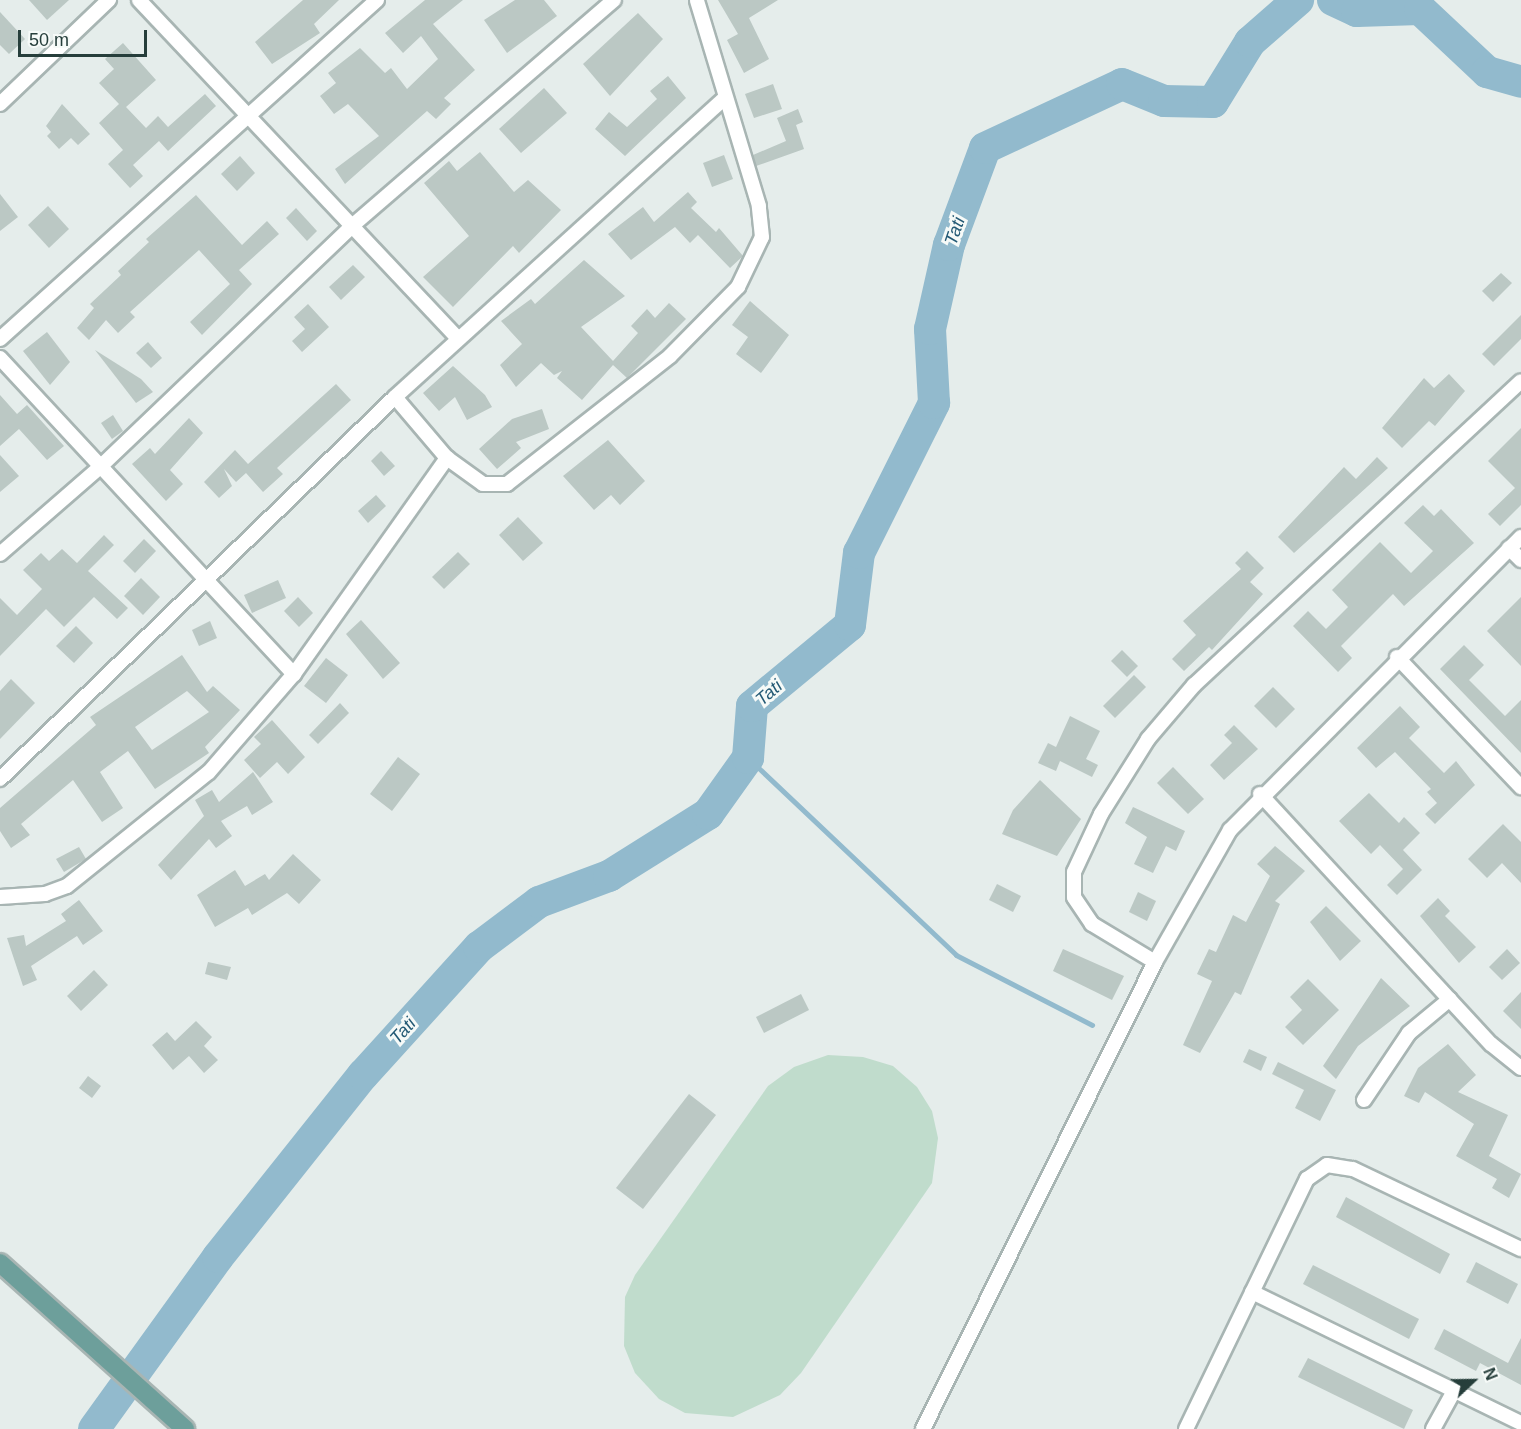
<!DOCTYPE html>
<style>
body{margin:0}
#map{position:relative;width:1521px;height:1429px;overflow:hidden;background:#e5edeb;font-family:Helvetica,sans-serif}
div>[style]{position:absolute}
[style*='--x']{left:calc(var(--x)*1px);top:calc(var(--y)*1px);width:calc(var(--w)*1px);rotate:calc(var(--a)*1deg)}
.green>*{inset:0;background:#c0dccc}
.stream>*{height:5px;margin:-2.5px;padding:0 2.5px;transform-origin:2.5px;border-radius:2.5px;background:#92bacd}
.river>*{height:32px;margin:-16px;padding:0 16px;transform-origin:16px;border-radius:16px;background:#92bacd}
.building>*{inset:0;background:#bbc8c4}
.roads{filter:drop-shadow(2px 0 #a8b5b3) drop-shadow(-2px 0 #a8b5b3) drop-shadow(0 2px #a8b5b3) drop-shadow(0 -2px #a8b5b3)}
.street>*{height:14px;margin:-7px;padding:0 7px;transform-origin:7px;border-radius:7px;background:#fff}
.primary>*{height:18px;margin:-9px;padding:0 9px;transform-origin:9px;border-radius:9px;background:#6d9f9b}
span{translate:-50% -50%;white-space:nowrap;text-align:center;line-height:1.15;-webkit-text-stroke:6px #f6faf8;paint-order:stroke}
.water-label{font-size:18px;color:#245a75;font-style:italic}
.north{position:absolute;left:1443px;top:1351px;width:60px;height:60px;-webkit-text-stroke:4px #f6faf8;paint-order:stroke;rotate:68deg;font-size:16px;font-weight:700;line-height:24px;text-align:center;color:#263e3b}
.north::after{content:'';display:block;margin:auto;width:21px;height:27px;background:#263e3b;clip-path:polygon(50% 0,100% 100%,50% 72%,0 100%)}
.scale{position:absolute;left:18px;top:30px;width:129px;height:27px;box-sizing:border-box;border:3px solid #263e3b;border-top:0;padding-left:8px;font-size:18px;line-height:21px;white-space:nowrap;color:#263e3b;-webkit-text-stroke:4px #f6faf8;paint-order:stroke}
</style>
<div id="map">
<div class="green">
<div style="clip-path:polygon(828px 1055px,863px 1057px,893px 1066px,917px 1087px,932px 1111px,938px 1138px,932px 1183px,801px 1373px,780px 1395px,733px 1417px,685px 1413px,659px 1399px,635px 1373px,624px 1346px,625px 1297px,635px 1275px,768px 1086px,794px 1067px)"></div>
</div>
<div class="stream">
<div style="--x:748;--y:758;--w:286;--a:43.4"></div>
<div style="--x:956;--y:955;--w:153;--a:27.2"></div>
</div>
<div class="river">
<div style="--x:1333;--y:0;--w:26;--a:25"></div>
<div style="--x:1357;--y:11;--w:63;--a:-1.8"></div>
<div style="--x:1420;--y:9;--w:92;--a:43.2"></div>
<div style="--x:1487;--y:72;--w:35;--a:16"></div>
<div style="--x:94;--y:1429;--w:212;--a:-54.2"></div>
<div style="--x:218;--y:1257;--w:233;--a:-51.5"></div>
<div style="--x:363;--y:1075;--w:173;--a:-47.8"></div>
<div style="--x:479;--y:947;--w:75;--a:-36.9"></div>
<div style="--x:539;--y:902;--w:75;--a:-20.4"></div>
<div style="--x:609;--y:876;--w:117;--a:-32.1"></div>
<div style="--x:708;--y:814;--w:69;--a:-54.5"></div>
<div style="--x:748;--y:758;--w:52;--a:-85.6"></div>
<div style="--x:752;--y:706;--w:127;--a:-39.6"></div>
<div style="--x:850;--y:625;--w:73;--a:-82.9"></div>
<div style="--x:859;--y:553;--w:168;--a:-63.4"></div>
<div style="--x:934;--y:403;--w:74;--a:-93.1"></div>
<div style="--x:930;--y:329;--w:86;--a:-77.3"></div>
<div style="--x:949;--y:245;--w:103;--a:-69.6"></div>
<div style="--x:985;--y:148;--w:151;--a:-25"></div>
<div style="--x:1122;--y:84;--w:45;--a:22"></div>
<div style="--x:1164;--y:101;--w:49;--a:1.2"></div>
<div style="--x:1213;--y:102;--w:70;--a:-58.3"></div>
<div style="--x:1250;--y:42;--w:64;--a:-41.2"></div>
</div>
<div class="building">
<div style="clip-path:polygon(29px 0,69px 0,47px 20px)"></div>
<div style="clip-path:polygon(303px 0,339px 0,314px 24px,320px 33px,272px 64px,255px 42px)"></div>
<div style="clip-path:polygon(425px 0,463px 0,433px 24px,475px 70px,444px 98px,451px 104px,436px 119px,427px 111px,345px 184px,335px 169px,379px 136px,348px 104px,334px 114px,320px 96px,336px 83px,328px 73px,360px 48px,385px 73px,391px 68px,407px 89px,438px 59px,421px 36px,403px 53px,385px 33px)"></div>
<div style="clip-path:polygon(515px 0,544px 0,557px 16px,507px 53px,484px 20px)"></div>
<div style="clip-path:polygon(718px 0,778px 0,749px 18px,769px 59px,744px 73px,727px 40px,738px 34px)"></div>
<div style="clip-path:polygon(0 12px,25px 39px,9px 54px,0 45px)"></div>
<div style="clip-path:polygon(638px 13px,663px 39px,610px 96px,583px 64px)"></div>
<div style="clip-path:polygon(123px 43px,156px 80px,126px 107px,146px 128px,158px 116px,168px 127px,205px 94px,216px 106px,168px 151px,159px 141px,133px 165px,143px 176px,130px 188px,108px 164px,123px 150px,99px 123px,119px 104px,99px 83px,114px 69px,105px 59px)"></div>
<div style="clip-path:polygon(668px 76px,686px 98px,625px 156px,595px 129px,609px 112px,627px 127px,657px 99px,650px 91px)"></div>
<div style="clip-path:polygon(773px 84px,782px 109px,754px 118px,745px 94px)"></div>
<div style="clip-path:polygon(544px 88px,567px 113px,521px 153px,499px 129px)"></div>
<div style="clip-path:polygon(62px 104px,90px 134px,78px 145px,71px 138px,59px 149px,47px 136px,51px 132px,46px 126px)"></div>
<div style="clip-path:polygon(798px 109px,803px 122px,796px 125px,804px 149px,756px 166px,753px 155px,786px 141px,777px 118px)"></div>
<div style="clip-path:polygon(480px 152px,514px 192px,528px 180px,561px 210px,519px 253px,513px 246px,453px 307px,423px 277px,469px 236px,424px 183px,449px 161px,457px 171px)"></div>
<div style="clip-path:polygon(724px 155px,733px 179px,712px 187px,703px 163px)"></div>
<div style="clip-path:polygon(240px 156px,255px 173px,237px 191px,221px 174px)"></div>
<div style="clip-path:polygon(688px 192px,697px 202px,691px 208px,716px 232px,719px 228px,743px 256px,730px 268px,698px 235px,690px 243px,675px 227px,631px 260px,608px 234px,643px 207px,654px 222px)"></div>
<div style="clip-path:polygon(0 194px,18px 217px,0 231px)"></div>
<div style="clip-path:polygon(196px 195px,242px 245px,267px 221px,279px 234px,239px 270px,252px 284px,202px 335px,190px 322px,230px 284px,199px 250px,130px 312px,135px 317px,118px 333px,106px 320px,89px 340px,77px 328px,94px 308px,90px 304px,121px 275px,118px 271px,149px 242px,146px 239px)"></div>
<div style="clip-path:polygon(48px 206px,69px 229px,49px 248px,28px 225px)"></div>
<div style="clip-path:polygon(296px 208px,317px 231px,307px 241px,286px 218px)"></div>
<div style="clip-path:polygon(584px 260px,625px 296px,581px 327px,613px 361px,638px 333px,631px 326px,647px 309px,655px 318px,669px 303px,686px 319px,627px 378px,613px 365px,582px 400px,557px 378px,562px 371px,554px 375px,541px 363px,516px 387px,500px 365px,522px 344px,501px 321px,531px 299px,535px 304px)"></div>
<div style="clip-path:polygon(353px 265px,365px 277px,341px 300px,329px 287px)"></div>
<div style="clip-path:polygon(1501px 273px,1512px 283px,1493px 302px,1482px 291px)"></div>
<div style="clip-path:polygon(750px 301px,789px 335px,761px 373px,736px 354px,748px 337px,732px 325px)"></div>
<div style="clip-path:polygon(308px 304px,329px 327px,302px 352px,292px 341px,305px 329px,294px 317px)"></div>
<div style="clip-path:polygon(1521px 315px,1521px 339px,1494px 366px,1482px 354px)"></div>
<div style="clip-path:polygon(47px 332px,70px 362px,50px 385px,23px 351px)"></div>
<div style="clip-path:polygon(148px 342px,162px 358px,151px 368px,136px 353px)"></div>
<div style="clip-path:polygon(95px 350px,141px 379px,153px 392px,136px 403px)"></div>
<div style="clip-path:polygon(453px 366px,485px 395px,492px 407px,467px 420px,455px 397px,439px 411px,423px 393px)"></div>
<div style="clip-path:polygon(1449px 374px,1465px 391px,1435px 426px,1429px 421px,1402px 448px,1382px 428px,1424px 378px,1434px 388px)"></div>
<div style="clip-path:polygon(336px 384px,351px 400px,277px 468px,283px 474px,263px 492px,246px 473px,236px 482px,224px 469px,232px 486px,219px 498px,204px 482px,235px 450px,248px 464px)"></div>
<div style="clip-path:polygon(0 395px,17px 414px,27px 405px,64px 446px,47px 460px,19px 429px,0 446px)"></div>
<div style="clip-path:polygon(542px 409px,549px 429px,516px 442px,521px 448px,497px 469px,479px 449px,512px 419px)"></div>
<div style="clip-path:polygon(113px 415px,123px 431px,112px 439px,101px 423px)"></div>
<div style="clip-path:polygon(189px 418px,203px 433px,170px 470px,183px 484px,166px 501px,132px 464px,150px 448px,155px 454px)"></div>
<div style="clip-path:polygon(1521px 428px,1521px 505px,1500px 526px,1488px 514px,1515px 488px,1488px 461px)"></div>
<div style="clip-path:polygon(608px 440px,645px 481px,620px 505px,611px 495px,594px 510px,563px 476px)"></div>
<div style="clip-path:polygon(381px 451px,395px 466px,384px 476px,371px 461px)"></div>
<div style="clip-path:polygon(0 455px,19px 476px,0 492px)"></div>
<div style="clip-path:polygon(1377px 457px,1388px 468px,1294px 553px,1278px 537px,1344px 467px,1356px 479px)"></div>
<div style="clip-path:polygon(376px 495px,386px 506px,368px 523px,358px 511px)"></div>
<div style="clip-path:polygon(1423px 505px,1434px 516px,1441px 509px,1474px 543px,1404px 606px,1393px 594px,1341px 646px,1352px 658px,1338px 672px,1293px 626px,1308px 611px,1326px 629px,1348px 607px,1332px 590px,1380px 542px,1411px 573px,1433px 551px,1404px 523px)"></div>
<div style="clip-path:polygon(518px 517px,543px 543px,523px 561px,499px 535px)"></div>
<div style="clip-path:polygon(104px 535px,114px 545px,88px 571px,128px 608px,117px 619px,94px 597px,64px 627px,46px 609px,0 656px,0 598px,17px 615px,42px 589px,23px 570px,41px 553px,49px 561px,62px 549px,77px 563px)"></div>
<div style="clip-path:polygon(144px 539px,156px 551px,135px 573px,123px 561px)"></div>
<div style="clip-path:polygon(1247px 551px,1264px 568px,1250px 582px,1263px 594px,1212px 650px,1209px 647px,1184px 671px,1172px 659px,1196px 635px,1183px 621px,1241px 569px,1235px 563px)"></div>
<div style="clip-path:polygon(458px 552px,470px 564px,444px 589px,432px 577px)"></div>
<div style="clip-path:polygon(141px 578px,160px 597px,143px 615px,124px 596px)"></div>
<div style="clip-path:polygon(278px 580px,286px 598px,252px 613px,244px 595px)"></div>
<div style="clip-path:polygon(298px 597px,313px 613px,299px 627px,284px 611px)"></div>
<div style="clip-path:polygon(1521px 597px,1521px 666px,1487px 631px)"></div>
<div style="clip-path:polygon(361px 620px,400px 663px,383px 679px,346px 634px)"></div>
<div style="clip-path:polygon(210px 621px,217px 638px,199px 646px,192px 630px)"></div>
<div style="clip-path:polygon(76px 626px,93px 643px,74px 663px,56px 646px)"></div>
<div style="clip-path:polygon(1464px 645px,1484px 665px,1469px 680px,1505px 716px,1521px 700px,1521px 753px,1440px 669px)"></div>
<div style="clip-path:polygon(1122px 650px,1138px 666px,1127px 677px,1111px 661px)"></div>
<div style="clip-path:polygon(evenodd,182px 655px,207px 692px,213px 686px,240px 710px,205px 747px,209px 753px,155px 789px,128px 751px,100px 772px,123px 808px,102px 822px,73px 780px,21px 824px,30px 835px,11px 848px,0 831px,0 808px,96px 725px,90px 717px,182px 655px,187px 691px,209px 712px,152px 750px,135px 727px,187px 691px)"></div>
<div style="clip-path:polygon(326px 658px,348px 675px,326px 703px,304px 686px)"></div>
<div style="clip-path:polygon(1134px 675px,1146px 687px,1115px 718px,1103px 706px)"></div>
<div style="clip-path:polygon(11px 679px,35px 703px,0 739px,0 691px)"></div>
<div style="clip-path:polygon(1273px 687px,1295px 709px,1276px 728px,1254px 706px)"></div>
<div style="clip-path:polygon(340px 703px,349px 713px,318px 744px,309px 735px)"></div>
<div style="clip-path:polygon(1400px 706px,1420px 727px,1409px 738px,1444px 773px,1456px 761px,1475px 785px,1435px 824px,1425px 814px,1437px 803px,1427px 792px,1431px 789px,1395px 752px,1376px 768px,1357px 748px)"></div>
<div style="clip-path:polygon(1070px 716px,1100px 731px,1086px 759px,1098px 765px,1092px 777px,1060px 761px,1056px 771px,1038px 763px,1048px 743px,1056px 747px)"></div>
<div style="clip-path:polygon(272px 720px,305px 757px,288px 774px,277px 762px,260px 778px,244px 760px,261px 744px,254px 737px)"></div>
<div style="clip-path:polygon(1234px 725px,1258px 749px,1224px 780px,1210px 765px,1232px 743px,1224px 735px)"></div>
<div style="clip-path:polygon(398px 757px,420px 774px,392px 811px,370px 794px)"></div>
<div style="clip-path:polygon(1173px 767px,1204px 799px,1188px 814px,1157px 783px)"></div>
<div style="clip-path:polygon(253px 772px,273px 802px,252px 815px,247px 806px,221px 821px,232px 836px,216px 848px,209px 839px,171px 880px,158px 865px,204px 816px,195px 800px,212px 790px,219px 802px)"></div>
<div style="clip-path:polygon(1040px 780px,1081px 819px,1057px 856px,1002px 834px,1013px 810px)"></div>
<div style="clip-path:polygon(1369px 793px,1399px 823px,1404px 817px,1420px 833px,1403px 850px,1422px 870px,1397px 895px,1387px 885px,1403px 869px,1380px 845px,1371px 854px,1339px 821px)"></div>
<div style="clip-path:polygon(1133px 807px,1185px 831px,1176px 851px,1166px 846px,1153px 873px,1134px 864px,1147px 837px,1125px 823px)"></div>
<div style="clip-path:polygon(1503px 824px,1521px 842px,1521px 883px,1502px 863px,1487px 878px,1468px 859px)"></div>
<div style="clip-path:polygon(1275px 846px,1305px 871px,1275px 901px,1280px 904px,1241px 995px,1235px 992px,1200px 1053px,1183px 1045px,1212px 981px,1197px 974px,1209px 949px,1216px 952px,1233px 915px,1246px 922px,1270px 876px,1257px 864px)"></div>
<div style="clip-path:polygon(79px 847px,86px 859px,64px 872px,56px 859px)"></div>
<div style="clip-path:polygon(293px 854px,321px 880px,299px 904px,287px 893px,252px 915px,248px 908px,215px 927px,197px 895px,235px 870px,245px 886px,265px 874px,269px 880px)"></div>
<div style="clip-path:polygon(997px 884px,1021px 896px,1013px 912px,989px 900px)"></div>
<div style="clip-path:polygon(1138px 892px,1156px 901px,1147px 921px,1129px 912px)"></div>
<div style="clip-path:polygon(1438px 898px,1450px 911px,1445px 916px,1476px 947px,1459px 963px,1420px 916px)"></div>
<div style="clip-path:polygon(79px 900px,103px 931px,83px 945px,77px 936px,31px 966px,37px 980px,23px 986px,7px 938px,24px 935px,26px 946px,66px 921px,61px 914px)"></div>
<div style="clip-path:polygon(1326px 906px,1361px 941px,1340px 961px,1310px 922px)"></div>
<div style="clip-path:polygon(1063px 949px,1124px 976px,1112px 1000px,1053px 971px)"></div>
<div style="clip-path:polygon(1507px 949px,1520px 963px,1502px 980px,1489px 967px)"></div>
<div style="clip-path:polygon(208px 962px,231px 967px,227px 980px,205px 974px)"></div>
<div style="clip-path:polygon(94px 970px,108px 985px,81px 1011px,67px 996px)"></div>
<div style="clip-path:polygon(1381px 978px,1410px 1006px,1358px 1046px,1336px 1079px,1323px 1066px)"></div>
<div style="clip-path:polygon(1308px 979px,1339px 1010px,1303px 1045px,1285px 1027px,1302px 1010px,1290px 997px)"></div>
<div style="clip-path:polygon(1521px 992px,1521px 1029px,1503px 1011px)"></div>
<div style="clip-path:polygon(801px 994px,809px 1010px,764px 1033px,756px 1017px)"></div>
<div style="clip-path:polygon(196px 1021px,212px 1037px,204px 1046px,218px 1060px,204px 1073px,189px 1056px,173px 1070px,152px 1045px,167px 1032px,175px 1041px)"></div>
<div style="clip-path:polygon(1448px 1044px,1476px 1075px,1458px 1092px,1508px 1115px,1489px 1156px,1521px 1174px,1509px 1198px,1492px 1188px,1497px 1179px,1456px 1156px,1474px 1124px,1425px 1092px,1419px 1103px,1404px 1096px,1418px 1068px)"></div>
<div style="clip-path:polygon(1249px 1049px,1267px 1057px,1261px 1071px,1243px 1062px)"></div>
<div style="clip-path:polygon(1278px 1062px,1336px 1090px,1320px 1121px,1295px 1108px,1304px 1090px,1272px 1074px)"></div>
<div style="clip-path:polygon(88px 1076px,101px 1086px,92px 1098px,79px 1088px)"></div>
<div style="clip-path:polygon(689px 1094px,716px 1115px,643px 1209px,616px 1188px)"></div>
<div style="clip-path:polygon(1346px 1197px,1450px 1254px,1440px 1274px,1336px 1217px)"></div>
<div style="clip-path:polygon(1476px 1262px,1518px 1284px,1508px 1304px,1466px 1282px)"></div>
<div style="clip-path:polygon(1313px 1265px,1419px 1319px,1409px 1339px,1303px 1284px)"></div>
<div style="clip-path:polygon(1444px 1329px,1508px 1363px,1521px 1338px,1521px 1385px,1480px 1363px,1476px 1371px,1434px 1349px)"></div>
<div style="clip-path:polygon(1308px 1358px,1413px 1410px,1404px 1429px,1298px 1377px)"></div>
</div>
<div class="roads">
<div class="street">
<div style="--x:139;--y:0;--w:464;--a:46.7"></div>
<div style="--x:0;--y:104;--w:151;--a:-43.7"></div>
<div style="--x:0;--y:339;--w:507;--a:-41.96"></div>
<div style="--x:0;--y:358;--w:432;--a:47.1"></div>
<div style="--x:395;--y:397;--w:80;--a:49.6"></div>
<div style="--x:447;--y:458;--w:44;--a:35.8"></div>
<div style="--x:483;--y:484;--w:24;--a:0"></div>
<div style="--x:507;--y:484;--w:207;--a:-38.1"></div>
<div style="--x:670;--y:356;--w:97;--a:-45.4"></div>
<div style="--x:738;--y:287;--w:55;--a:-64.4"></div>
<div style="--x:762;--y:237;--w:31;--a:-96"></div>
<div style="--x:759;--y:206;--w:215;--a:-106.8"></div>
<div style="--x:1509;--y:548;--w:17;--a:45"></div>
<div style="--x:0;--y:554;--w:133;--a:-41"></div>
<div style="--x:100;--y:467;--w:349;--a:-43.7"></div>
<div style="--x:352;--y:226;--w:346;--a:-40.8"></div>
<div style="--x:1397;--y:657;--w:180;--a:46.4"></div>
<div style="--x:0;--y:779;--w:549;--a:-44.04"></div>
<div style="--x:395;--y:397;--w:442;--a:-42.2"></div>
<div style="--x:1260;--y:794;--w:340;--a:47.3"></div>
<div style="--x:1491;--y:1044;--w:38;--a:39"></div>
<div style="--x:0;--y:897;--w:45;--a:-3.8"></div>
<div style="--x:45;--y:894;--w:23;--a:-20"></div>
<div style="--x:67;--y:886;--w:182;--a:-38.8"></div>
<div style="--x:209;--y:772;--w:130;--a:-49.1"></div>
<div style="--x:294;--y:674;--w:265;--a:-54.7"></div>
<div style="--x:1155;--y:962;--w:74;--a:-148.9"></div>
<div style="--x:1092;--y:924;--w:32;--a:-124"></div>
<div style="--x:1074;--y:897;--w:25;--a:-90"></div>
<div style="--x:1074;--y:872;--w:64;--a:-65"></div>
<div style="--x:1101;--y:814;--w:89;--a:-57.9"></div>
<div style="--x:1148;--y:739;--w:71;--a:-49.6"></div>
<div style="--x:1194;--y:685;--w:446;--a:-42.9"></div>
<div style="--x:1364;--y:1100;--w:81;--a:-56.1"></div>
<div style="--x:1409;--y:1033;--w:53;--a:-39.7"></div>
<div style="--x:1252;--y:1292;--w:299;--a:26"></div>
<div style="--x:923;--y:1429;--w:521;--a:-63.58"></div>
<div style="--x:1155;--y:962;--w:152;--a:-60.4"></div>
<div style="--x:1230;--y:830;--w:413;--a:-45.2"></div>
<div style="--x:1186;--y:1429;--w:278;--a:-64.2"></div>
<div style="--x:1307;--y:1179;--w:24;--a:-35"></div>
<div style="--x:1327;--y:1165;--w:26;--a:9"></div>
<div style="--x:1353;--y:1169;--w:186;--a:25.5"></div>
<div style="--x:1433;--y:1429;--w:43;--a:-61.1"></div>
</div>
<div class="primary">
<div style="--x:0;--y:1263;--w:249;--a:41.9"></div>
</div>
</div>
<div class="water-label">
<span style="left:955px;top:231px;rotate:-71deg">Tati</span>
<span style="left:769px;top:693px;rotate:-41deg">Tati</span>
<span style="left:403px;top:1031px;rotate:-48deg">Tati</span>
</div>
<div class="north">N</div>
<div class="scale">50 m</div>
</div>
